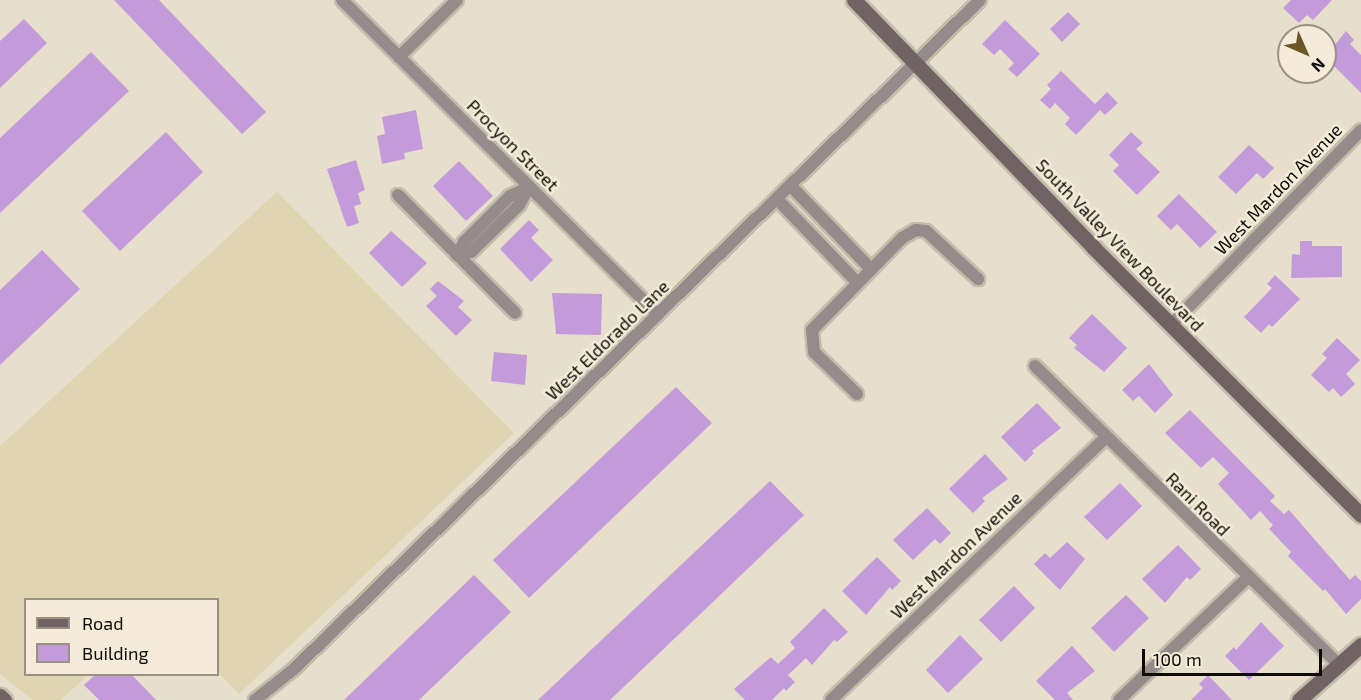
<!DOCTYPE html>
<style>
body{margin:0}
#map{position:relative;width:1361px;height:700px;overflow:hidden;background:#e7decb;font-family:"Exo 2",sans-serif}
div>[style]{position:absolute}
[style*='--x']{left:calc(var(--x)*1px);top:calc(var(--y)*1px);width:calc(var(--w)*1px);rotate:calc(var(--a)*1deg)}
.sand>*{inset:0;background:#dfd5b1}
.building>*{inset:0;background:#c39bda}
.roads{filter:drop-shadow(2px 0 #c4bcab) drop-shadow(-2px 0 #c4bcab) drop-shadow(0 2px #c4bcab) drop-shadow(0 -2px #c4bcab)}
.minor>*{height:12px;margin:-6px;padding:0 6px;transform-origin:6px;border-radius:6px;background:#958b8a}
.secondary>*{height:15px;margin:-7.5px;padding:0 7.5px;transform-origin:7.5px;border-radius:7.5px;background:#716363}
span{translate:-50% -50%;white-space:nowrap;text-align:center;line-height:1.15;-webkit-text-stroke:5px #f5ebd8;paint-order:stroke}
.street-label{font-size:18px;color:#0e0b06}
.legend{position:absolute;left:24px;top:598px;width:195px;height:78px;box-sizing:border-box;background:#f5ebd8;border:2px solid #999184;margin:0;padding:8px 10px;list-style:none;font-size:18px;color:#0e0b06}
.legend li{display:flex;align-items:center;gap:12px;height:30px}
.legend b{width:30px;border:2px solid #999184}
.north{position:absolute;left:1277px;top:24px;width:60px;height:60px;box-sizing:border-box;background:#f5ebd8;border:2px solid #999184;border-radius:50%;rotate:135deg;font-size:16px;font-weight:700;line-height:24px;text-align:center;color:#0e0b06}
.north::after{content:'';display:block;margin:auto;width:21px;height:27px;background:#6a5524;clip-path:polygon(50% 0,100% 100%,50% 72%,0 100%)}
.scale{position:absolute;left:1142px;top:649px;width:180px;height:27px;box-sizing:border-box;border:3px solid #0e0b06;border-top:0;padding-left:8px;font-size:18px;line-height:21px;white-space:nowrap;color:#0e0b06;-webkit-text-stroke:4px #f5ebd8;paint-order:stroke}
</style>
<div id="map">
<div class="sand">
<div style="clip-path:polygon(277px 192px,514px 433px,239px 694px,218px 673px,218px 600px,26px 600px,26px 674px,88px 675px,61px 700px,33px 700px,0 674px,0 446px)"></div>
</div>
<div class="building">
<div style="clip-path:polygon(114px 0,159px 0,266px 112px,242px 134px)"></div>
<div style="clip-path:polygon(1291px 0,1332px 0,1313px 20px,1307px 15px,1299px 23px,1283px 8px)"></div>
<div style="clip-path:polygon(1068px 12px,1080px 24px,1062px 42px,1050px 29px)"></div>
<div style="clip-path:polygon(24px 19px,47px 43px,0 88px,0 41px)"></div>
<div style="clip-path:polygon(1005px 20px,1040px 54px,1017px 77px,1008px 69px,1014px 63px,1000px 49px,994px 55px,982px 44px)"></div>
<div style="clip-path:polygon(1346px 31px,1354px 40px,1350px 44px,1361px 55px,1361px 93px,1325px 57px)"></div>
<div style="clip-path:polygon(91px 52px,129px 91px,0 213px,0 138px)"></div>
<div style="clip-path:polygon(1061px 71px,1095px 104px,1107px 92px,1118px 103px,1105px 115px,1100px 110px,1076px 135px,1065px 124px,1070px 118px,1055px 103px,1050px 109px,1040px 100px,1051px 89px,1047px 85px)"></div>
<div style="clip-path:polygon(416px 110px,423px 149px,404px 153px,405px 159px,382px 164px,377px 136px,385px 134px,382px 117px)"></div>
<div style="clip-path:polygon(166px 132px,203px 172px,120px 251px,82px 211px)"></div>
<div style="clip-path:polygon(1131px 132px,1143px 143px,1136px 149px,1160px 172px,1137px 195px,1113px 171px,1119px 165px,1109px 155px)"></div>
<div style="clip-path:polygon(1249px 145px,1274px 168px,1263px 179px,1257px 173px,1236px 194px,1218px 177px)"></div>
<div style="clip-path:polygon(356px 160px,365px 190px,358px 193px,361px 204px,354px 206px,359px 223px,347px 227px,327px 169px)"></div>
<div style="clip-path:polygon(459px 161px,493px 196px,466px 221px,433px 186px)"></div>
<div style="clip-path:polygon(1179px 194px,1217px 232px,1200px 248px,1177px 224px,1171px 230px,1157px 216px)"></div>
<div style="clip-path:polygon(529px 220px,539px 230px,531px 238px,553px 260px,531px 282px,500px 249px)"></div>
<div style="clip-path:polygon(391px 231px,427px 263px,402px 287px,369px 253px)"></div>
<div style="clip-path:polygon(1300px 241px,1312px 241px,1312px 246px,1342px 246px,1342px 277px,1291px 278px,1292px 254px,1300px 255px)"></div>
<div style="clip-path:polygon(42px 250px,80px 289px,0 365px,0 290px)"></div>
<div style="clip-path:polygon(1275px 275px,1300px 299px,1272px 327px,1269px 324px,1261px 333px,1244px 317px,1272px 288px,1267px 284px)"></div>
<div style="clip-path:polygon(438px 281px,464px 301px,458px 307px,472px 320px,456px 336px,426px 306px,437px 296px,430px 289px)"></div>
<div style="clip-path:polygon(552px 293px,602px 294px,601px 335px,556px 334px)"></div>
<div style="clip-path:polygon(1092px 314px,1127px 348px,1104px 372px,1074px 348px,1077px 345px,1069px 338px)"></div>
<div style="clip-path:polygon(1337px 338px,1360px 360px,1346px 374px,1355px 384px,1341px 397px,1333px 388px,1329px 392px,1311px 375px,1327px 358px,1322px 354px)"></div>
<div style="clip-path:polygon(494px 352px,527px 355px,525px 385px,491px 381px)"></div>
<div style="clip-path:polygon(1149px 364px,1173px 395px,1155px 413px,1139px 396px,1133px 401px,1122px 390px)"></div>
<div style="clip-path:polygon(676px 387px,712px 423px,529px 598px,493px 560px)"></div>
<div style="clip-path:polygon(1037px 403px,1061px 428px,1032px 451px,1034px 453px,1025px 462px,1001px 437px)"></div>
<div style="clip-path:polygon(1190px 410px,1275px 496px,1270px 501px,1284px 514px,1289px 510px,1350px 580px,1355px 575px,1361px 581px,1361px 599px,1346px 614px,1325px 589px,1323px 591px,1288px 556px,1291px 552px,1269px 529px,1273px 525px,1260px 511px,1251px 520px,1218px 484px,1229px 473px,1213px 457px,1201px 468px,1165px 433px)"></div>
<div style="clip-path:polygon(985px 454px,1008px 479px,982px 498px,985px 501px,973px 513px,949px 489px)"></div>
<div style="clip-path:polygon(770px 481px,804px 515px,610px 700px,538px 700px)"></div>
<div style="clip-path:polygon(1120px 483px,1142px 506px,1107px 540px,1084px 517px)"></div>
<div style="clip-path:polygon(927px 508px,951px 533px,940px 544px,935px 539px,913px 560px,893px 540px)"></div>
<div style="clip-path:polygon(1067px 542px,1085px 559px,1060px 590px,1034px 564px,1045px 553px,1050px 558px)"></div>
<div style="clip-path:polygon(1178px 545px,1201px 569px,1190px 580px,1187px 577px,1165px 603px,1142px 579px)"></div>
<div style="clip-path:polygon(877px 557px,901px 581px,892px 590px,890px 587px,866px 615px,842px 591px)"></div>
<div style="clip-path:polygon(474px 575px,511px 612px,419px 700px,344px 700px)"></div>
<div style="clip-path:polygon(1014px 586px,1035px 608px,1001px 642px,979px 620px)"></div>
<div style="clip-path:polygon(1126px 595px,1149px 618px,1114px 652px,1091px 628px)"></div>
<div style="clip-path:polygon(824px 608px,848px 632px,837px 642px,834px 640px,812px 665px,806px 658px,788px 675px,795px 682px,786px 691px,784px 688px,772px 700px,745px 700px,734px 689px,771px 657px,778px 664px,795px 648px,790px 642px)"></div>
<div style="clip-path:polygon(1261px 622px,1284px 646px,1249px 680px,1225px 656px,1234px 647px,1236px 650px)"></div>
<div style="clip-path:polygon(960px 635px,983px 659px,948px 693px,926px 670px)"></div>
<div style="clip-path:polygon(1072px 646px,1095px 671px,1067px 693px,1073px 700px,1055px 700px,1036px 681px)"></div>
<div style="clip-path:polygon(95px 675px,132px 675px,156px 700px,99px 700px,84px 685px)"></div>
<div style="clip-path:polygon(1208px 675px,1232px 700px,1191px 700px,1203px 688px,1199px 684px)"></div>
</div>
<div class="roads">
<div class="minor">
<div style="--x:342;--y:0;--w:446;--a:44.9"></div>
<div style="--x:399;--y:57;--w:81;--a:-44.5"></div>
<div style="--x:791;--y:186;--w:115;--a:46.1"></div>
<div style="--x:398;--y:195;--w:166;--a:45.2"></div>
<div style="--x:777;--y:199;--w:115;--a:46.1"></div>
<div style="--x:457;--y:255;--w:14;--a:-12"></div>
<div style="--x:471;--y:252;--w:67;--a:-44.4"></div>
<div style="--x:519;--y:205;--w:21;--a:-61"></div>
<div style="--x:457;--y:255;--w:15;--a:-62"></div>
<div style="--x:464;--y:242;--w:65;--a:-45"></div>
<div style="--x:510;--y:196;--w:21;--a:-25"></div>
<div style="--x:1171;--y:325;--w:272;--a:-45.7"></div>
<div style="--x:1035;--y:366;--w:426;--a:44.5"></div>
<div style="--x:857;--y:394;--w:60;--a:-135.7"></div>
<div style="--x:814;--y:352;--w:22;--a:-95"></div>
<div style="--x:812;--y:330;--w:129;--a:-45.6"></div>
<div style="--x:902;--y:238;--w:16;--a:-30"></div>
<div style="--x:916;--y:230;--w:10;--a:6"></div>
<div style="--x:926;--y:231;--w:71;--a:42.7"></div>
<div style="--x:255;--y:700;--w:50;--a:-38.5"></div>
<div style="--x:294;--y:669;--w:958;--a:-44.28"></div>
<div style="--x:831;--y:700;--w:381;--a:-43.7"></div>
<div style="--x:1119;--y:700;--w:177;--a:-43.6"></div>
</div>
<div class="secondary">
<div style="--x:854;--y:0;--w:344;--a:45.9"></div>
<div style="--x:1093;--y:247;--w:379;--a:45"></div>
<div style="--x:0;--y:696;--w:6;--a:45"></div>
<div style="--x:1299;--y:700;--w:83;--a:-41.6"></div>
</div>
</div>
<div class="street-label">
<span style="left:513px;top:145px;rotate:45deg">Procyon Street</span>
<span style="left:1278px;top:189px;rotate:-46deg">West Mardon Avenue</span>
<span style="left:1120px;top:245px;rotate:46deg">South Valley View Boulevard</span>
<span style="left:607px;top:340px;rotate:-44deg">West Eldorado Lane</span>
<span style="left:1198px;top:504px;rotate:45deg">Rani Road</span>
<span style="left:956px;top:555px;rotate:-44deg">West Mardon Avenue</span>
</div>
<ul class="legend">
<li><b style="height:8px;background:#716363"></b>Road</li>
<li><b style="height:16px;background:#c39bda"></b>Building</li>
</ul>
<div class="north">N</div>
<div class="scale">100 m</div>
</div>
